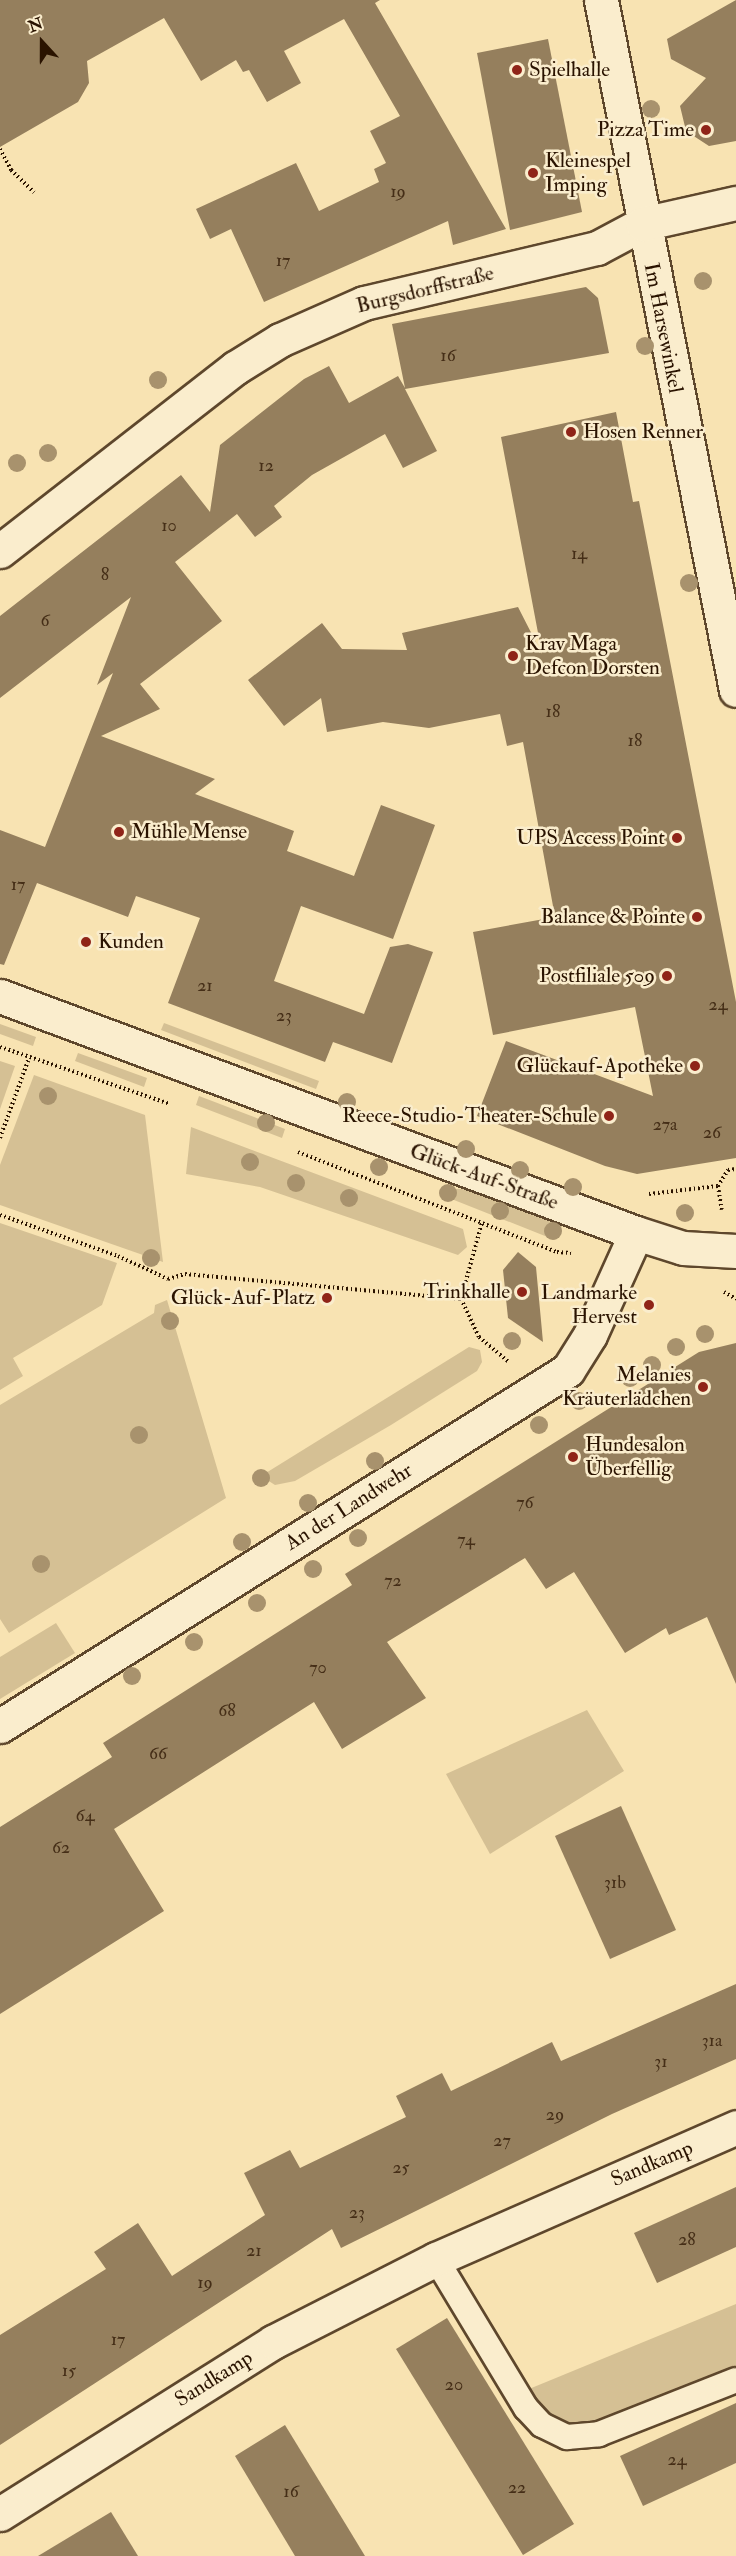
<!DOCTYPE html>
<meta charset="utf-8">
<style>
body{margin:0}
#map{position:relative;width:736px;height:2556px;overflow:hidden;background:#f8e3b2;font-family:"IM FELL Double Pica",serif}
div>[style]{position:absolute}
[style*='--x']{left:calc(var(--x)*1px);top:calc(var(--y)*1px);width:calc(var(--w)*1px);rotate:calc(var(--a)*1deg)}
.green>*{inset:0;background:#d5c094}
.building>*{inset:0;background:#957f5d}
.path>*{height:4px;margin-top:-2px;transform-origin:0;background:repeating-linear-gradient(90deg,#2a1300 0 1.5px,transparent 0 4.5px)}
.roads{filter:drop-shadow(2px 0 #5e472c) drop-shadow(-2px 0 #5e472c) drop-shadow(0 2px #5e472c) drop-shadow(0 -2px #5e472c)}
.service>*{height:24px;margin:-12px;padding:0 12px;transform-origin:12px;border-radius:12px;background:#faedcd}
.minor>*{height:33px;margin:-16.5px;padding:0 16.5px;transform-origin:16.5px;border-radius:16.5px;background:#faedcd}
.trees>*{width:18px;height:18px;margin:-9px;border-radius:50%;background:#a8926d}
.dots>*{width:16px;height:16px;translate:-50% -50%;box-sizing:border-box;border:3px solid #faedcd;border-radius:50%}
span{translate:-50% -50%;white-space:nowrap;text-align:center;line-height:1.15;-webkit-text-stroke:5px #faedcd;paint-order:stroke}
.number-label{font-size:18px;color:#452e17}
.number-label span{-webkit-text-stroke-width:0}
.poi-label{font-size:21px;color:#2a1300}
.left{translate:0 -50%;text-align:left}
.right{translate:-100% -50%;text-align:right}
.street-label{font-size:21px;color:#2a1300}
.north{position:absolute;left:12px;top:12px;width:60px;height:60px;-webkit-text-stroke:4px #faedcd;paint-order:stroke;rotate:339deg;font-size:16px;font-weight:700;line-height:24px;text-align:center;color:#2a1300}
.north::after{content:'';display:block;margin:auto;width:21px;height:27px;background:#2a1300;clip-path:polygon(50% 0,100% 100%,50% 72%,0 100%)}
</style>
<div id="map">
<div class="green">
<div style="clip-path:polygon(164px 1023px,319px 1081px,316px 1089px,161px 1030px)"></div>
<div style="clip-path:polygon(0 1024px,36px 1037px,33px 1046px,0 1034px)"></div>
<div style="clip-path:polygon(78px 1053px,147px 1078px,144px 1087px,75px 1061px)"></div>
<div style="clip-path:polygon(0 1061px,15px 1066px,0 1109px)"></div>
<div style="clip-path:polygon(34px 1075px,145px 1115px,163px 1262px,0 1205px,0 1165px)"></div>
<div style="clip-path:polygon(199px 1096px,285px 1129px,282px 1138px,196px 1105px)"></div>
<div style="clip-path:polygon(191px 1127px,463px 1229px,467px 1247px,458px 1255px,260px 1187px,186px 1174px)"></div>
<div style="clip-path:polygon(447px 1189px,463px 1189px,562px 1226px,555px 1240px,444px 1196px)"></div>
<div style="clip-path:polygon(0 1223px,117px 1263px,102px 1305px,13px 1358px,23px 1376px,0 1390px)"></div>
<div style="clip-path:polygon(167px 1300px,226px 1498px,9px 1633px,0 1619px,0 1405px,154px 1313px,155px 1305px)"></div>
<div style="clip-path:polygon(469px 1347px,480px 1350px,482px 1362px,477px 1371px,391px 1425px,295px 1481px,275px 1485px,261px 1476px)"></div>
<div style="clip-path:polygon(56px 1623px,75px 1653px,0 1699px,0 1657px)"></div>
<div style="clip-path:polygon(587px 1710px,624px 1771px,490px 1854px,446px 1774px)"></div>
<div style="clip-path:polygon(736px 2304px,736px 2367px,681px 2392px,591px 2426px,567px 2426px,542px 2410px,529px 2389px)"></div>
</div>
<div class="building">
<div style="clip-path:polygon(0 0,380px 0,375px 3px,506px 229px,453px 245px,448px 221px,264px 302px,231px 229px,210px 239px,196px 209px,296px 163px,319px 211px,379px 182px,374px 169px,386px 163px,370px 131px,400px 116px,344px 19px,284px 51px,301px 83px,267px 102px,249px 70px,243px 72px,236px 60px,201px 81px,164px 18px,87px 61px,89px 83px,78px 102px,0 147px)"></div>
<div style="clip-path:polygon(736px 0,736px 141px,709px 146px,686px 131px,680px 106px,706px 78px,671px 59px,667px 39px)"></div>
<div style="clip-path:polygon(548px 39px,582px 212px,510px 230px,477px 53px)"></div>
<div style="clip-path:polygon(586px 287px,598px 298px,609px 353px,405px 389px,437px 451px,403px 468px,385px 434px,312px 475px,274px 506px,282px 517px,255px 537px,237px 514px,175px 562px,222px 621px,140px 684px,160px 709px,101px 736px,215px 779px,195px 794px,294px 831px,287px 851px,354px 876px,381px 805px,435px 825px,393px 939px,301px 906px,274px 981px,364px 1014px,390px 947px,408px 944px,433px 952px,392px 1063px,333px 1042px,325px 1062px,168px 1003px,200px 918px,136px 896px,128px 917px,37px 883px,4px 965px,0 964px,0 830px,45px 847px,113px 673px,97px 685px,131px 597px,0 698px,0 616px,181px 475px,210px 512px,220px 445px,304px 379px,329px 366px,349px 403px,398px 376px,405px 388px,392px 324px)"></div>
<div style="clip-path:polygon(616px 412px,633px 502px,639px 501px,736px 1002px,736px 1158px,637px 1174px,605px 1166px,477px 1116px,506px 1041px,653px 1096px,635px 1007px,493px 1035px,473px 932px,555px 917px,523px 742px,507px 746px,500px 714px,429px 728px,383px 722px,327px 732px,321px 698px,284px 726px,248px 680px,322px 623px,342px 649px,407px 650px,402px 633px,518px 607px,542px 654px,501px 437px)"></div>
<div style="clip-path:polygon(518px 1252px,536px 1267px,543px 1342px,508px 1318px,503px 1270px)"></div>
<div style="clip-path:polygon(736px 1343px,736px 1684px,707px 1617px,669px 1635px,666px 1628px,625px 1653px,574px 1572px,546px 1589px,525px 1558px,387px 1642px,426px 1698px,342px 1749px,314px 1702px,114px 1829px,164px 1911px,0 2014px,0 1827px,112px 1757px,103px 1743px,352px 1585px,345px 1574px,699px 1352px)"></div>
<div style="clip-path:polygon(621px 1806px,676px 1930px,610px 1959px,555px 1836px)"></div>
<div style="clip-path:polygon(736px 1984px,736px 2059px,612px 2114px,341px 2248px,332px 2229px,0 2445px,0 2335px,106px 2269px,94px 2252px,138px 2223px,172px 2276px,265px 2215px,244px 2173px,290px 2150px,300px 2168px,406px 2117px,396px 2096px,442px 2073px,451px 2091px,552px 2042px,561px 2061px)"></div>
<div style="clip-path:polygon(736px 2187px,736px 2247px,657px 2283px,634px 2233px)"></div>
<div style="clip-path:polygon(447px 2318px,574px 2524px,523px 2555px,396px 2349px)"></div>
<div style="clip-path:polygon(736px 2403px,736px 2463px,643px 2506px,620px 2456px)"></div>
<div style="clip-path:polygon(285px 2425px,348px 2528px,365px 2556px,295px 2556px,235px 2456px)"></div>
<div style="clip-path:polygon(111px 2512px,138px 2556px,38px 2556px)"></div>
</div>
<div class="path">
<div style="--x:0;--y:149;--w:24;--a:62"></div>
<div style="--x:11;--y:170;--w:32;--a:44"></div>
<div style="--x:580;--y:167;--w:15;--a:-16"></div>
<div style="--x:0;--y:1047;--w:179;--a:18.5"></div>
<div style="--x:0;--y:1138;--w:85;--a:-70.1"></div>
<div style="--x:298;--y:1152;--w:278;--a:21.1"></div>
<div style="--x:557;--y:1252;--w:14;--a:4"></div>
<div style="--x:718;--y:1186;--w:19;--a:-58"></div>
<div style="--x:728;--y:1170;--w:8;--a:-7"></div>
<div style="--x:649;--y:1194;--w:69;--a:-6.6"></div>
<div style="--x:718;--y:1186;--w:24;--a:81"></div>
<div style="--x:0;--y:1215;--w:125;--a:19.2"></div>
<div style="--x:118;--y:1256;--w:55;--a:24.7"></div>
<div style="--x:168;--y:1279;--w:18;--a:-16"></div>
<div style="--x:185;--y:1274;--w:277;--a:5.2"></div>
<div style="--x:461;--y:1299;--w:80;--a:-74.7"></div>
<div style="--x:724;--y:1292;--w:14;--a:30"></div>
<div style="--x:461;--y:1299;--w:42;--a:64.7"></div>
<div style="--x:479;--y:1337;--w:39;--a:40"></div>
</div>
<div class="roads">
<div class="service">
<div style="--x:436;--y:2259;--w:174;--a:58.9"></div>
<div style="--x:526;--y:2408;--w:23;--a:47"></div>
<div style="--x:542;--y:2425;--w:28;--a:26"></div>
<div style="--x:567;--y:2437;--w:32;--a:-5"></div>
<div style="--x:599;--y:2434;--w:147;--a:-21.5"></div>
</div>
<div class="minor">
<div style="--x:601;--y:0;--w:703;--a:78.93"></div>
<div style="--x:0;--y:551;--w:298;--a:-37.9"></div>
<div style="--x:235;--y:368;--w:53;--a:-31.9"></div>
<div style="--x:280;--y:340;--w:92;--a:-23.8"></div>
<div style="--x:364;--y:303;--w:239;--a:-13.3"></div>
<div style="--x:597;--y:248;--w:51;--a:-28.1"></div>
<div style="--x:642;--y:224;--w:96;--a:-12.6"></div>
<div style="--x:0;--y:996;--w:679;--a:20.44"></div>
<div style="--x:636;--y:1233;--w:49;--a:17.7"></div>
<div style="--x:683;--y:1248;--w:53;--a:3.2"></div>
<div style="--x:0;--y:1726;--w:670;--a:-32.08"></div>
<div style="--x:568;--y:1370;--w:41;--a:-57.8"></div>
<div style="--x:590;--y:1335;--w:112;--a:-65.7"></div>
<div style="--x:0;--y:2514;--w:323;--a:-32.2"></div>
<div style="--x:273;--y:2342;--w:183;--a:-27"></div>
<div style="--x:436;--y:2259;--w:328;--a:-23.7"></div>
</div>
</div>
<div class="trees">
<div style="left:651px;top:109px"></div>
<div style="left:703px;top:281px"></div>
<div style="left:645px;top:346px"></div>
<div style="left:158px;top:380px"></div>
<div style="left:48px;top:453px"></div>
<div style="left:17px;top:463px"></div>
<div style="left:689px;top:583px"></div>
<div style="left:48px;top:1096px"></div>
<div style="left:347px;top:1102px"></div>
<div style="left:266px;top:1123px"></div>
<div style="left:466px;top:1149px"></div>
<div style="left:250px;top:1162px"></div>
<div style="left:379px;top:1167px"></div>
<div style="left:520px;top:1170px"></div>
<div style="left:296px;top:1183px"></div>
<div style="left:573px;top:1187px"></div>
<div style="left:448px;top:1193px"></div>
<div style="left:349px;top:1198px"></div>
<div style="left:500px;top:1211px"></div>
<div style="left:685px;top:1213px"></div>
<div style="left:553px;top:1231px"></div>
<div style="left:151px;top:1258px"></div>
<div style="left:170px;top:1321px"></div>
<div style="left:705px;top:1334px"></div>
<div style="left:512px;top:1341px"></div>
<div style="left:676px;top:1347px"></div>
<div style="left:652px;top:1365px"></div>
<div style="left:630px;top:1378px"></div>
<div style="left:579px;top:1401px"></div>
<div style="left:539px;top:1425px"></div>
<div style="left:139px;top:1435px"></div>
<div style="left:375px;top:1461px"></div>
<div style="left:261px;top:1478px"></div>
<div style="left:308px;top:1503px"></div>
<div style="left:358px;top:1538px"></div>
<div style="left:242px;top:1542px"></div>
<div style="left:41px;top:1564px"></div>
<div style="left:313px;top:1569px"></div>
<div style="left:257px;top:1603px"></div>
<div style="left:194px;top:1642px"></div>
<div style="left:132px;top:1676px"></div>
</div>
<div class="dots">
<div style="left:517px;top:70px;background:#8f2418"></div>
<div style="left:706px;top:130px;background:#8f2418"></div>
<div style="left:533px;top:173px;background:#8f2418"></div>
<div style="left:571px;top:432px;background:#8f2418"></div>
<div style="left:513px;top:656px;background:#8f2418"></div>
<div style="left:119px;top:832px;background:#8f2418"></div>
<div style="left:677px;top:838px;background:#8f2418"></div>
<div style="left:697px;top:917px;background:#8f2418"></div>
<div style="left:86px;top:942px;background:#8f2418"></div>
<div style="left:667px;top:976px;background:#8f2418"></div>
<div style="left:695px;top:1066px;background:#8f2418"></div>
<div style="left:609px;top:1116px;background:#8f2418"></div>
<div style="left:522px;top:1292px;background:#8f2418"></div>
<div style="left:327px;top:1298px;background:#8f2418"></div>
<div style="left:649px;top:1305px;background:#8f2418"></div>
<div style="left:703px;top:1387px;background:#8f2418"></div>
<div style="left:573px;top:1457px;background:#8f2418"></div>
</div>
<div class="number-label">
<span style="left:398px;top:192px">19</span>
<span style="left:283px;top:261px">17</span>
<span style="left:448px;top:356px">16</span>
<span style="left:266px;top:466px">12</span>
<span style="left:169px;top:526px">10</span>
<span style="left:579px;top:554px">14</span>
<span style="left:105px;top:575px">8</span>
<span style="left:45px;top:621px">6</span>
<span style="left:553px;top:712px">18</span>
<span style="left:635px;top:741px">18</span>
<span style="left:18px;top:885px">17</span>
<span style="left:205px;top:986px">21</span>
<span style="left:718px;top:1005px">24</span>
<span style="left:284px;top:1016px">23</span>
<span style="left:665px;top:1125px">27a</span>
<span style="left:712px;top:1133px">26</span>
<span style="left:525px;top:1503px">76</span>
<span style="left:466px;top:1540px">74</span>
<span style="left:393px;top:1581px">72</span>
<span style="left:318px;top:1668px">70</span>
<span style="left:227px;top:1711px">68</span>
<span style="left:158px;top:1754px">66</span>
<span style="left:85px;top:1816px">64</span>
<span style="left:61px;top:1848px">62</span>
<span style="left:615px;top:1883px">31b</span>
<span style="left:712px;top:2041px">31a</span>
<span style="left:661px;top:2062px">31</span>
<span style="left:555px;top:2115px">29</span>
<span style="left:502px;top:2141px">27</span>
<span style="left:401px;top:2168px">25</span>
<span style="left:357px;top:2213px">23</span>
<span style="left:687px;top:2240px">28</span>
<span style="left:254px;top:2251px">21</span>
<span style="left:205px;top:2283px">19</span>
<span style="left:118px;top:2340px">17</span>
<span style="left:69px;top:2371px">15</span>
<span style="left:454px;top:2385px">20</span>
<span style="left:677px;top:2460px">24</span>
<span style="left:517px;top:2488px">22</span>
<span style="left:291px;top:2492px">16</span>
</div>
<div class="poi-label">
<span class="left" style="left:529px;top:70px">Spielhalle</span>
<span class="right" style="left:694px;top:130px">Pizza Time</span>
<span class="left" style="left:545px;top:173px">Kleinespel<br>Imping</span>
<span class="left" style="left:583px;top:432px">Hosen Renner</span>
<span class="left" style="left:525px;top:656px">Krav Maga<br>Defcon Dorsten</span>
<span class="left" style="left:131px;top:832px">Mühle Mense</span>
<span class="right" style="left:665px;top:838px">UPS Access Point</span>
<span class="right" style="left:685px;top:917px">Balance &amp; Pointe</span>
<span class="left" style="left:98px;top:942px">Kunden</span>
<span class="right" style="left:655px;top:976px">Postfiliale 509</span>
<span class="right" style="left:683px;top:1066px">Glückauf-Apotheke</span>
<span class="right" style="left:597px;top:1116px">Reece-Studio-Theater-Schule</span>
<span class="right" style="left:510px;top:1292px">Trinkhalle</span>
<span class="right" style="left:637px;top:1305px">Landmarke<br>Hervest</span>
<span class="right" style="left:315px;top:1298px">Glück-Auf-Platz</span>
<span class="right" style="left:691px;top:1387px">Melanies<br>Kräuterlädchen</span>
<span class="left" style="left:585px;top:1457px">Hundesalon<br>Überfellig</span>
</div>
<div class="street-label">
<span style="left:425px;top:290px;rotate:-14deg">Burgsdorffstraße</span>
<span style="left:663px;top:328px;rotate:79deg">Im Harsewinkel</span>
<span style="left:484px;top:1177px;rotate:20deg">Glück-Auf-Straße</span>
<span style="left:349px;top:1507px;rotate:-32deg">An der Landwehr</span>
<span style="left:652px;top:2164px;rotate:-23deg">Sandkamp</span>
<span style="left:214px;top:2379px;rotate:-32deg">Sandkamp</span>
</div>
<div class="north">N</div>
</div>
